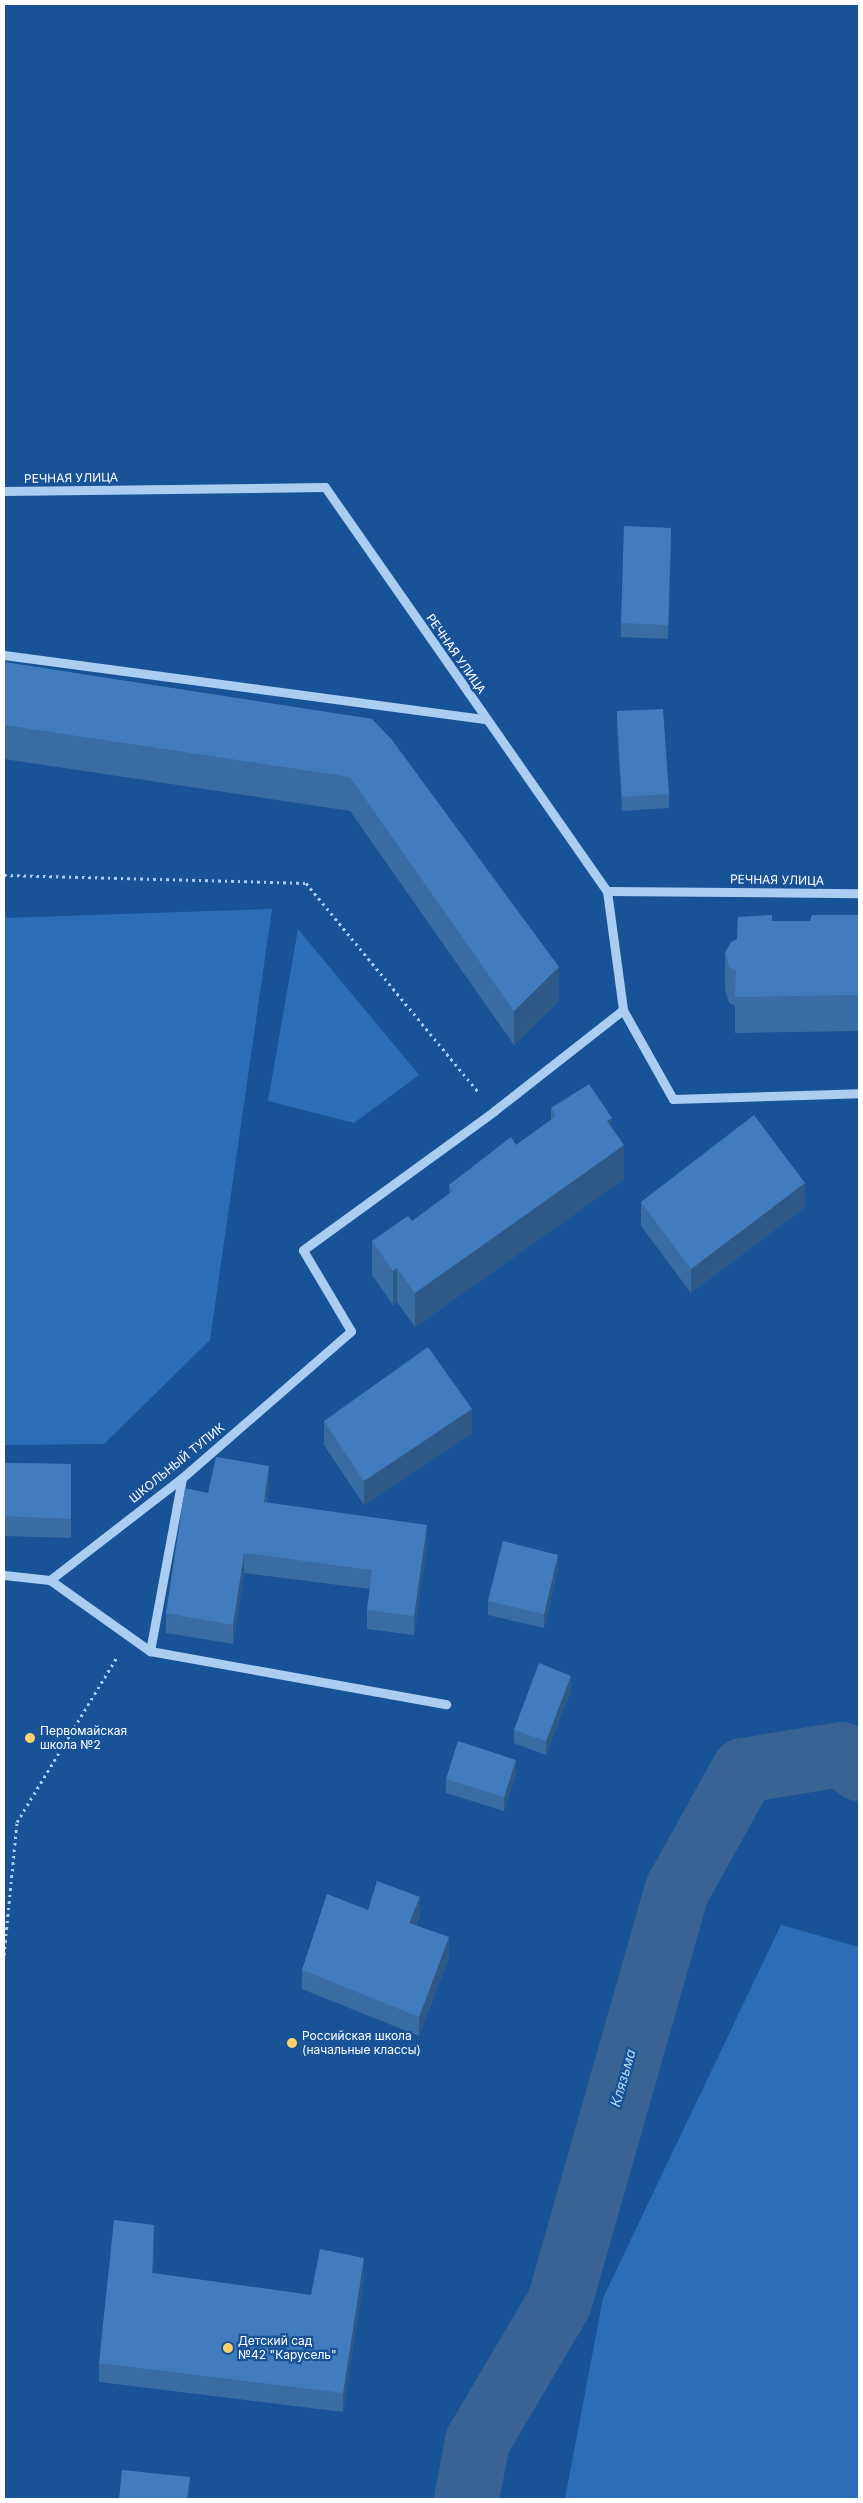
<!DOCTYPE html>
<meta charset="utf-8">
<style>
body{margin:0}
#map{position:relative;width:863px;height:2503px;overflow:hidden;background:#185397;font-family:Inter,sans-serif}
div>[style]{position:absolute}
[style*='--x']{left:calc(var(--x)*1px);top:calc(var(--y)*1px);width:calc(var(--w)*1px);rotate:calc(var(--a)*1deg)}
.green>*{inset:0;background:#2c6eb6}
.river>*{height:65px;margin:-32.5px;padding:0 32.5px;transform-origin:32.5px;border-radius:32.5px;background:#386394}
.path>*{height:3px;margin-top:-1.5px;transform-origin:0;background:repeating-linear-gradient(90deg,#abcdf1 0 2.5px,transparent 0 6.5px)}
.minor>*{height:9px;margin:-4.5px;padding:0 4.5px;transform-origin:4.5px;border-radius:4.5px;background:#abcdf1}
.wall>*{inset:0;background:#386ca3}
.shaded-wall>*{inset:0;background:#2e5885}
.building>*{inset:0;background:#417dbe}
.dots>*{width:14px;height:14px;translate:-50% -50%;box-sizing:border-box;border:2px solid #185397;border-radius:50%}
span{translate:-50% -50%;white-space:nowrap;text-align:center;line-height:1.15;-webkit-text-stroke:4.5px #185397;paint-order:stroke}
.street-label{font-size:12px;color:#fff}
.poi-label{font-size:12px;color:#fff}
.left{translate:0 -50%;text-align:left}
.water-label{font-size:14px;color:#b8d7f8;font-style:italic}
.frame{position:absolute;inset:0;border:5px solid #fff;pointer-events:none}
</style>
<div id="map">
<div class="green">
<div style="clip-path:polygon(272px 909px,210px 1340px,104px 1444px,4px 1445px,4px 918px)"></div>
<div style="clip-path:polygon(298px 929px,419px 1075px,354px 1123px,268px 1101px)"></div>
<div style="clip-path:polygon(781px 1925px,859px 1947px,859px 2499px,565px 2499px,603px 2298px)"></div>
</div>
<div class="river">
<div style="--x:466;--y:2499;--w:59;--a:-79.3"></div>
<div style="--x:477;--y:2441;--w:161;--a:-59.5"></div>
<div style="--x:559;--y:2302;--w:430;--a:-74.1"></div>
<div style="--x:677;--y:1889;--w:136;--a:-61"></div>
<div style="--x:743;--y:1770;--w:99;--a:-9.3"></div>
<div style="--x:841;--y:1754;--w:23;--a:38"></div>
</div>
<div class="path">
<div style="--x:4;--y:875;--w:302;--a:1.5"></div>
<div style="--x:306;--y:883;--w:272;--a:50.5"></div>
<div style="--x:4;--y:1955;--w:134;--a:-84.4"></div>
<div style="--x:17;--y:1822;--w:193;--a:-58.8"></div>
</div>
<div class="minor">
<div style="--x:4;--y:491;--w:321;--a:-0.7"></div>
<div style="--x:325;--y:487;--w:493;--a:55.1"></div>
<div style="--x:607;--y:891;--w:252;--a:0.5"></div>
<div style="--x:4;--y:655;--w:485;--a:7.6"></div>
<div style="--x:607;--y:891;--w:120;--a:82.3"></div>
<div style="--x:623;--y:1010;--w:102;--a:60.7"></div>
<div style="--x:673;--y:1099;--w:186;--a:-1.8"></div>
<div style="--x:4;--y:1575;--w:46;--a:6.2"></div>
<div style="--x:50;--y:1580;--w:167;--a:-37.7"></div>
<div style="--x:182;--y:1478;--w:224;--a:-41"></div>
<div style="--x:351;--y:1331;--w:94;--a:-120.7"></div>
<div style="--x:303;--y:1250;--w:236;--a:-36"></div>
<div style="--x:494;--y:1111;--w:164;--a:-38.1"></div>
<div style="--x:50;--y:1580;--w:123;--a:35.4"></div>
<div style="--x:150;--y:1651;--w:301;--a:10.2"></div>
<div style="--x:150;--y:1651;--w:176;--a:-79.5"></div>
</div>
<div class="wall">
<div style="clip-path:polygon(671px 541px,668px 639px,621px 637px,621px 623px)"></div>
<div style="clip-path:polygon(4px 662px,372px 719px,559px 1001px,514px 1045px,350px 811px,4px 759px)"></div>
<div style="clip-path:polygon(617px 711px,669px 794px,669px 808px,622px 811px,617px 725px)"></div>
<div style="clip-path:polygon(859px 915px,859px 1031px,735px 1033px,735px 1006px,729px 1003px,725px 989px,725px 953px,772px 921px,810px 921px)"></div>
<div style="clip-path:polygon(551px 1108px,612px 1128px,624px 1179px,415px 1327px,397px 1302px,393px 1305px,372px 1275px,372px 1241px,412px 1221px,449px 1194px,449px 1185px,516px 1145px,551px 1120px)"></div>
<div style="clip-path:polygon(641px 1202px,805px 1207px,691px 1293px,641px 1226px)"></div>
<div style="clip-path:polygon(324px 1421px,472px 1433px,364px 1505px,324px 1445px)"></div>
<div style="clip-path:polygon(4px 1463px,71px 1464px,71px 1538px,4px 1536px)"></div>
<div style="clip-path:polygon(269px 1485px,267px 1503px,427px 1545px,414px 1635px,367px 1629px,367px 1610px,370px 1589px,244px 1573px,233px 1644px,166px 1633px,166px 1613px,208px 1493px)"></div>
<div style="clip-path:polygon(558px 1569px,544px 1628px,488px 1615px,488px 1601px)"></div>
<div style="clip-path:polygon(571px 1690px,546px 1755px,514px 1743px,514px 1730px)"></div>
<div style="clip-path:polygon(516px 1774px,504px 1811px,446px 1793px,446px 1779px)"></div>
<div style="clip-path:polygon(368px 1910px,420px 1916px,416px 1925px,449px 1957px,419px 2036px,302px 1989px,302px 1970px)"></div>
<div style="clip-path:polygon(154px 2244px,153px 2273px,311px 2295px,364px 2277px,343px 2412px,99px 2382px,99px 2363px)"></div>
</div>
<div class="shaded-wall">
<div style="clip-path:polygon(559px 967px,559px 1001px,514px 1045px,514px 1011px)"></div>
<div style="clip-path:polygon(612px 1118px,612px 1152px,607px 1121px)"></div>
<div style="clip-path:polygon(624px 1145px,624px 1179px,415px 1327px,415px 1293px)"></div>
<div style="clip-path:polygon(805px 1183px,805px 1207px,691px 1293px,691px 1269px)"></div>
<div style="clip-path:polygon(397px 1268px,397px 1302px,393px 1305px,393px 1271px)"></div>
<div style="clip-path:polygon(472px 1409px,472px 1433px,364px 1505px,364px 1481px)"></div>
<div style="clip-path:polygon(269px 1466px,269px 1485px,264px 1522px,264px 1502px)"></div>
<div style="clip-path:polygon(427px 1525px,427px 1545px,414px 1635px,414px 1616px)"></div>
<div style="clip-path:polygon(244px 1553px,244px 1573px,233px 1644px,233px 1625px)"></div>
<div style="clip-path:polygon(558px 1555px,558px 1569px,544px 1628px,544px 1614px)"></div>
<div style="clip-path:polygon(571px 1676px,571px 1690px,546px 1755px,546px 1741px)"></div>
<div style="clip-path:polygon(516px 1760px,516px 1774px,504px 1811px,504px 1797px)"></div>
<div style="clip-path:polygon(420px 1897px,420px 1916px,409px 1942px,409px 1923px)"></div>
<div style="clip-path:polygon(449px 1937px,449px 1957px,419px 2036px,419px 2017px)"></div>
<div style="clip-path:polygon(154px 2225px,154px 2244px,152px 2292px,152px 2273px)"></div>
<div style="clip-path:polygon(364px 2258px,364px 2277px,343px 2412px,343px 2393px)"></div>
<div style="clip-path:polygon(190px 2477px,189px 2499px,187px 2499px)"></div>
</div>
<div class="building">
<div style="clip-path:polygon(624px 526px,671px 528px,668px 625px,621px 623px)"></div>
<div style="clip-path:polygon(4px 662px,372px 719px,392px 740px,559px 967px,514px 1011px,350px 777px,4px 725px)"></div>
<div style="clip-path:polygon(663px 709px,669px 794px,622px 797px,617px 711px)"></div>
<div style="clip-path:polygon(772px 915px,772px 921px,810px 921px,812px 915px,859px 915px,859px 995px,735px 997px,736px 971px,729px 967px,725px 953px,731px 942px,737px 939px,738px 917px)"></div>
<div style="clip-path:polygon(589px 1084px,612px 1118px,607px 1121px,624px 1145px,415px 1293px,397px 1268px,393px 1271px,372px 1241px,408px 1216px,412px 1221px,453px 1191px,449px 1185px,511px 1137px,516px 1145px,556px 1116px,551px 1108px)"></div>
<div style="clip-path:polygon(754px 1115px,805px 1183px,691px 1269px,641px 1202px)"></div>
<div style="clip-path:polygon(428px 1347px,472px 1409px,364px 1481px,324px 1421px)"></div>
<div style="clip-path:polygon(216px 1457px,269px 1466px,264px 1502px,427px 1525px,414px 1616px,367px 1610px,372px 1570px,244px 1553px,233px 1625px,166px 1613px,185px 1488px,208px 1493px)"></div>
<div style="clip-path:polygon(4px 1463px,71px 1464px,71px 1519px,4px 1516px)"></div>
<div style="clip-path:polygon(503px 1541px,558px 1555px,544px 1614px,488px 1601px)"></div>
<div style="clip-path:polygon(539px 1663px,571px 1676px,546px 1741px,514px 1730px)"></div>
<div style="clip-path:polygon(458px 1741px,516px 1760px,504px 1797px,446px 1779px)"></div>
<div style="clip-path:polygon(377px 1881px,420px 1897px,409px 1923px,449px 1937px,419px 2017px,302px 1970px,327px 1894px,368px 1910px)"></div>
<div style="clip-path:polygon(114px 2220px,154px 2225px,152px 2273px,311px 2295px,320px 2249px,364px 2258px,343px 2393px,99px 2363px)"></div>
<div style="clip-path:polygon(122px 2470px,190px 2477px,187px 2499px,119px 2499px)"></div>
</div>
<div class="dots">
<div style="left:30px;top:1738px;background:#ffd06b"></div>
<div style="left:292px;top:2043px;background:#ffd06b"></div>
<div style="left:228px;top:2348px;background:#ffd06b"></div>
</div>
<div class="street-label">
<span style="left:71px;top:478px;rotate:-1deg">РЕЧНАЯ УЛИЦА</span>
<span style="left:456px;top:654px;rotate:55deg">РЕЧНАЯ УЛИЦА</span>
<span style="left:777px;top:880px;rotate:1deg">РЕЧНАЯ УЛИЦА</span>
<span style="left:177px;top:1463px;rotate:-39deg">ШКОЛЬНЫЙ ТУПИК</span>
</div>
<div class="poi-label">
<span class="left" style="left:40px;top:1738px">Первомайская<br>школа №2</span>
<span class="left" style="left:302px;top:2043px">Российская школа<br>(начальные классы)</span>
<span class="left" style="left:238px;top:2348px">Детский сад<br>№42 "Карусель"</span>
</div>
<div class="water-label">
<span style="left:623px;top:2078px;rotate:-74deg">Клязьма</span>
</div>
<div class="frame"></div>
</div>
